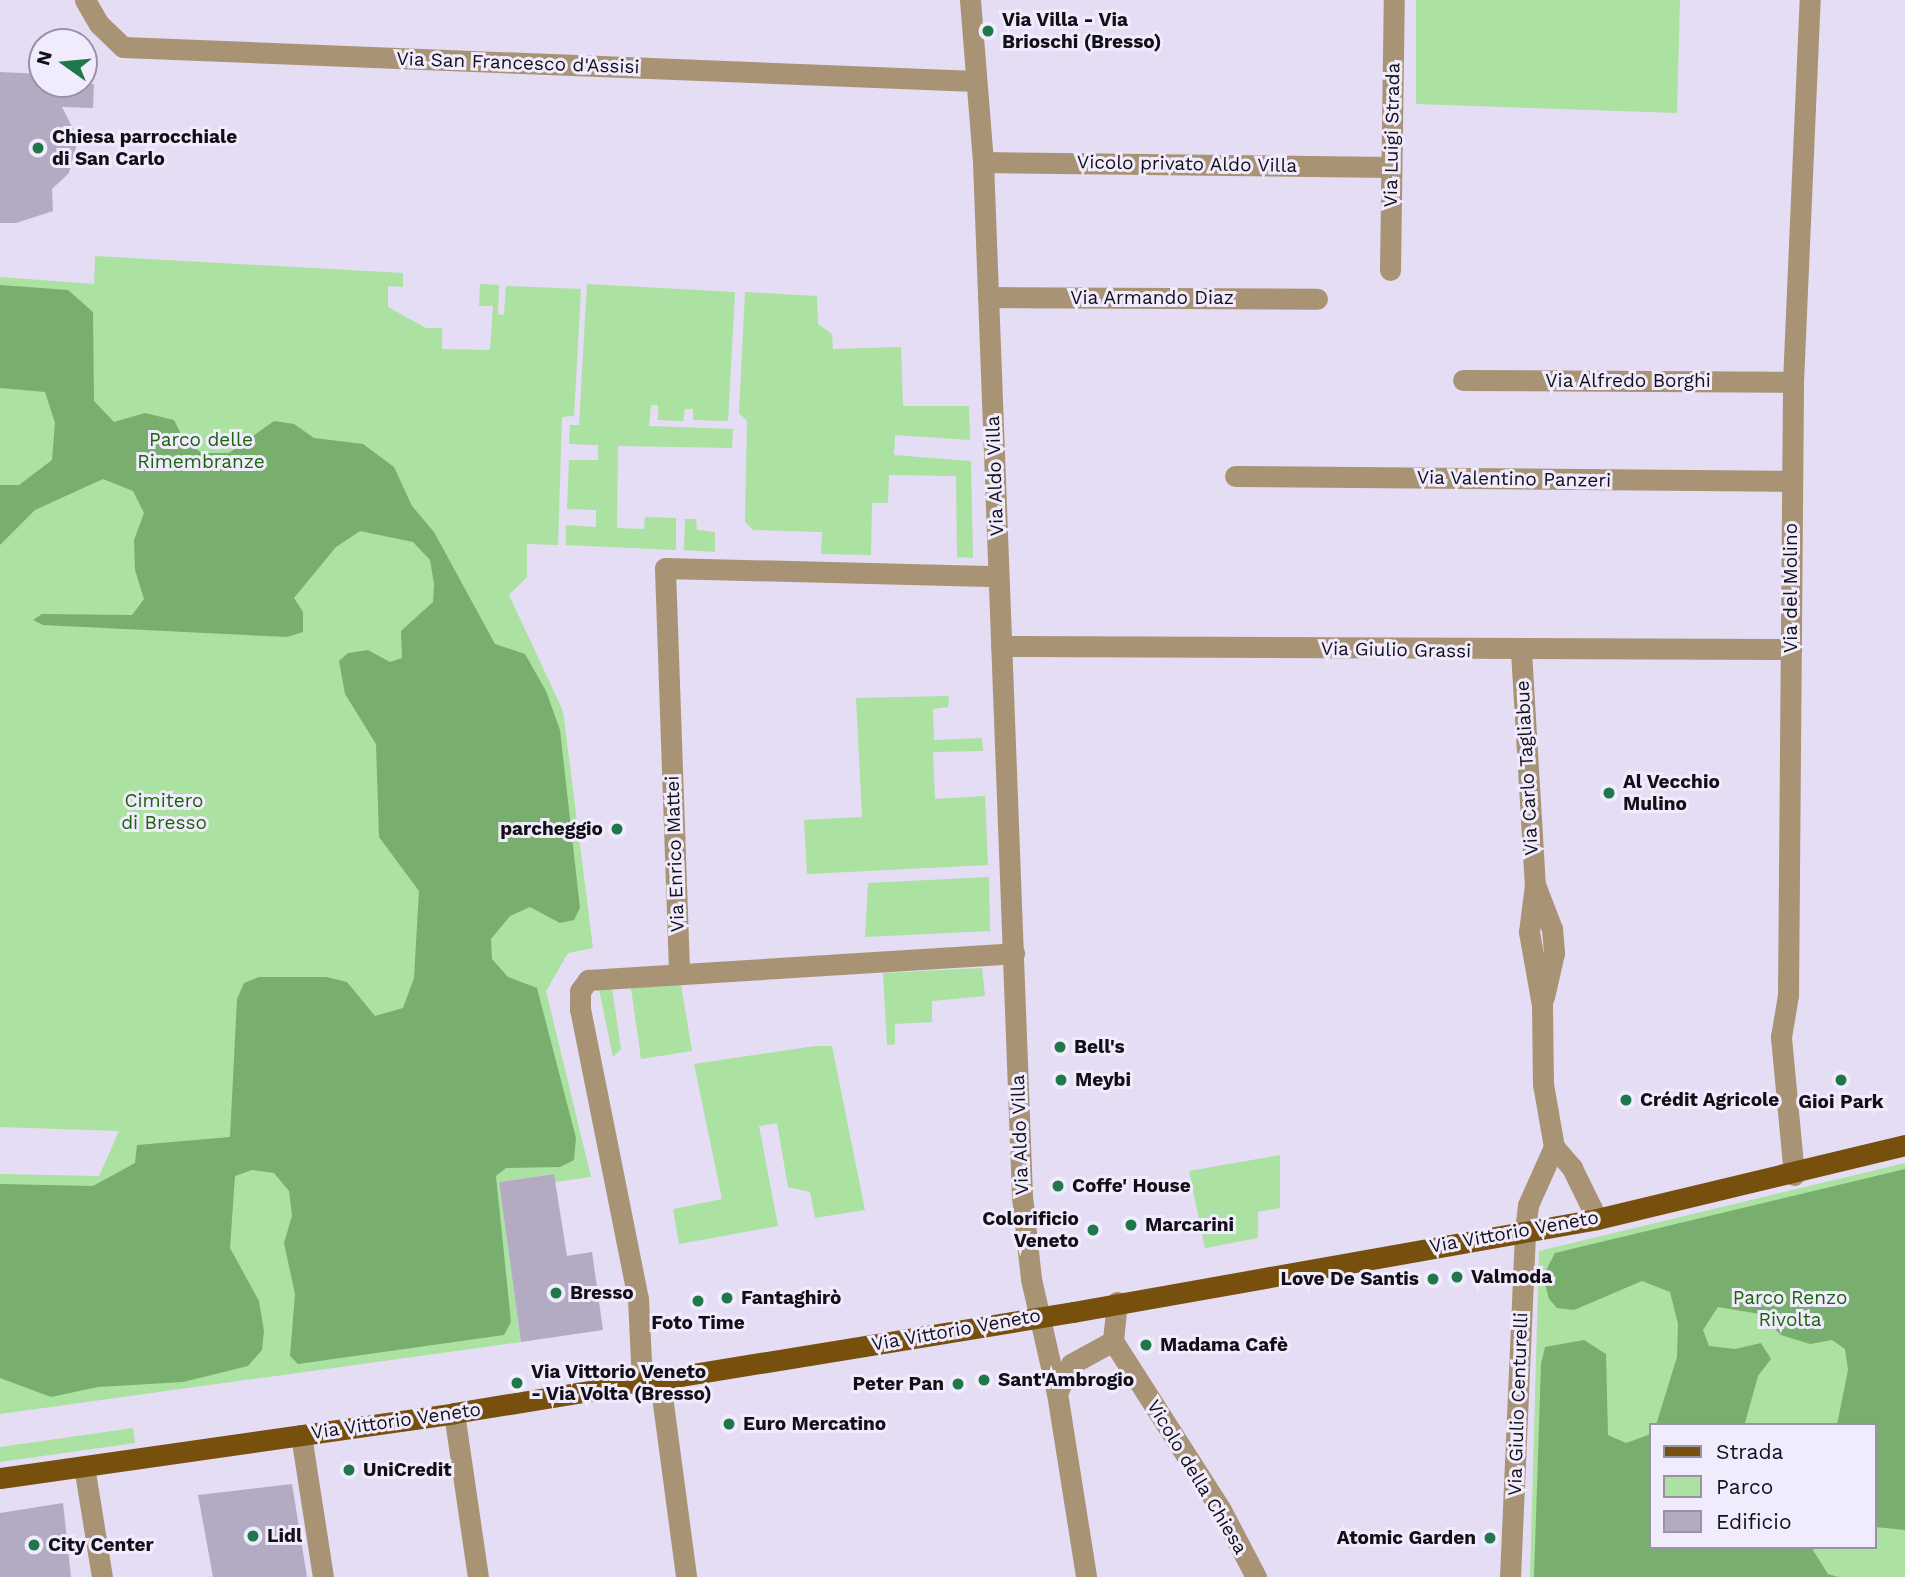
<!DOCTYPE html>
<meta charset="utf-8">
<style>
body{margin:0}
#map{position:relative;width:1905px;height:1577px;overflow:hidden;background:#e4ddf4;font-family:"Work Sans",sans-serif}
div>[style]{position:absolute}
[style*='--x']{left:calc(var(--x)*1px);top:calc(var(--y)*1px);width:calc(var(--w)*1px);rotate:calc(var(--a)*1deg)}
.green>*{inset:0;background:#abe1a1}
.forest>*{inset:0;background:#78af6e}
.building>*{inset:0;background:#b2abc1}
.minor>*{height:21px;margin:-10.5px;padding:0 10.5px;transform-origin:10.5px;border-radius:10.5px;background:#a99375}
.major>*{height:21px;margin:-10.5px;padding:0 10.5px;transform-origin:10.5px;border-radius:10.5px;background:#78500e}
.dots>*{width:19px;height:19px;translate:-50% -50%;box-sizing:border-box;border:4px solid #f1ebfe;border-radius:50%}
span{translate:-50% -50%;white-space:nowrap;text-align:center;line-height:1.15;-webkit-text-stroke:6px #f1ebfe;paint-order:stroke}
.poi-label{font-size:19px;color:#120f17;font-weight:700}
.left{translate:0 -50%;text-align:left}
.right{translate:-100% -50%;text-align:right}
.street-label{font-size:19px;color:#120f17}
.park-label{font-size:19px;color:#1b6409}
.legend{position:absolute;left:1649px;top:1423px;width:228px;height:126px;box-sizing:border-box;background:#f1ebfe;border:2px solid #9893a2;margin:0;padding:9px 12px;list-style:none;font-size:21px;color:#120f17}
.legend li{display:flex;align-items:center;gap:14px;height:35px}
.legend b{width:35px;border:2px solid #9893a2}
.north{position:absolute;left:28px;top:28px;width:70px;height:70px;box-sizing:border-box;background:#f1ebfe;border:2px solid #9893a2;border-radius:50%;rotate:285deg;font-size:19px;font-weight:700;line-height:28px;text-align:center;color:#120f17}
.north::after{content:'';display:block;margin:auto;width:24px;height:32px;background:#1f784c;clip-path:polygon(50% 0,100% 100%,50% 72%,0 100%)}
</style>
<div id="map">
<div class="green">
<div style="clip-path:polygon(1416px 0,1680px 0,1677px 113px,1416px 104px)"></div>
<div style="clip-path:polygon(95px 256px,403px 273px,403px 287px,388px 286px,388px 307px,426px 328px,442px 328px,442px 349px,490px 350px,493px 306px,479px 306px,480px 284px,499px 285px,498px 314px,504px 315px,506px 286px,581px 289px,574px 416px,562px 417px,558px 545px,527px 544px,527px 577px,509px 595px,563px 711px,593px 948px,568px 953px,546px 991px,591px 1177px,555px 1182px,553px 1174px,499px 1182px,521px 1342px,0 1414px,0 1174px,99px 1176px,119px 1131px,0 1127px,0 277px,94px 284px)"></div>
<div style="clip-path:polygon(587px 284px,735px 292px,728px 421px,693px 420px,693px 409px,685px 409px,683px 421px,658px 420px,658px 405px,651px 405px,649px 426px,733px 429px,732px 448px,618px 446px,617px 528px,644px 529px,645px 517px,676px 518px,676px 550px,566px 545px,566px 525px,596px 527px,596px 510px,567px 509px,569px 460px,598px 460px,598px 445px,569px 444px,570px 425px,579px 425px)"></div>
<div style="clip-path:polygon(745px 292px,817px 296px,818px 324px,832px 334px,833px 349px,901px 347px,903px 406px,969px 406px,970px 440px,895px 435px,894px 455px,971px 461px,973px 558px,957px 557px,956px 476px,889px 475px,888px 503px,872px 503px,871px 555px,821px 554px,822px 532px,753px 530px,745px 522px,747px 421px,739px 413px)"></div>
<div style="clip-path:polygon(685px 519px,696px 519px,697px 530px,715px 532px,715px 552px,684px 550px)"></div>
<div style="clip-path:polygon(949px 696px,948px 707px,933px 709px,934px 740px,982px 738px,983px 751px,933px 752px,935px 799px,985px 796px,988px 865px,807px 874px,804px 820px,862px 817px,856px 698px)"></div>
<div style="clip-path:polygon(989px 877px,990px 931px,865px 937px,868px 883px)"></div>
<div style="clip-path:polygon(982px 968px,985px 996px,932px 1001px,932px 1022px,895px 1024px,895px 1044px,887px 1045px,883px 973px)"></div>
<div style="clip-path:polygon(681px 985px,692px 1051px,641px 1059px,631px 988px)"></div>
<div style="clip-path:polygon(612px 988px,621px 1049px,613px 1057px,599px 989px)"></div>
<div style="clip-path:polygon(815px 1046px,832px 1046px,865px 1210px,815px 1218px,810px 1192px,788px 1187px,777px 1123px,759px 1126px,778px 1226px,679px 1244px,673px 1209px,722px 1199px,694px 1064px)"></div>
<div style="clip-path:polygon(1280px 1155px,1280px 1208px,1258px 1212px,1258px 1238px,1205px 1248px,1189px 1171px)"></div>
<div style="clip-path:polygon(evenodd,1905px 1163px,1905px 1577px,1530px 1577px,1539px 1251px,1905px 1163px,1651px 1425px,1875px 1425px,1875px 1547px,1651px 1547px,1651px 1425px)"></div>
<div style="clip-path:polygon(133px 1428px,135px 1443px,0 1462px,0 1447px)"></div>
</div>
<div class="forest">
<div style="clip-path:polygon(0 285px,68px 290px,93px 312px,94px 401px,114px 422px,145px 413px,174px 420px,184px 440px,202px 453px,229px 453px,274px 421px,294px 424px,314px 438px,363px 444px,394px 467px,412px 506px,434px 532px,495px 644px,525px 654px,546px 691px,560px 730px,580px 908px,574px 920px,560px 923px,530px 907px,510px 916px,491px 939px,492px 959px,508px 977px,537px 988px,576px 1138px,574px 1160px,560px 1167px,506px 1168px,496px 1176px,511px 1322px,504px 1335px,298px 1364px,290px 1356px,295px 1294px,284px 1243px,292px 1216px,289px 1191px,274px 1173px,252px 1170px,235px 1176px,230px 1248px,259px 1301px,264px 1331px,262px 1350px,248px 1366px,183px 1382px,98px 1387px,51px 1397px,0 1378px,0 1184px,93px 1186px,135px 1163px,137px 1145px,230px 1137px,237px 999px,244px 983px,259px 977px,326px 977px,347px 982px,375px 1016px,403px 1008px,414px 978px,419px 891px,379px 837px,376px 744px,345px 694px,339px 661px,348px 653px,368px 650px,390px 662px,402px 658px,401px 631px,433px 602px,434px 584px,430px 560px,413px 542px,360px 531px,336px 547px,294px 598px,303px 612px,303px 632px,287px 637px,43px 625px,33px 620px,42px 614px,132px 615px,144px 599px,135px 570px,134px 540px,144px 513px,133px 491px,103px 479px,35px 510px,0 545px,0 485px,19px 485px,52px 460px,55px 423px,45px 392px,0 388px)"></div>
<div style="clip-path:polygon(1905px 1169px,1905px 1530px,1875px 1527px,1875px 1425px,1837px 1425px,1848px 1370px,1845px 1349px,1832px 1340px,1810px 1344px,1781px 1335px,1760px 1314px,1718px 1307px,1703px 1330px,1709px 1346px,1735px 1349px,1761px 1343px,1771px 1359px,1758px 1376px,1745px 1423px,1656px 1425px,1677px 1357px,1678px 1324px,1670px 1292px,1642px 1281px,1574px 1310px,1557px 1308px,1549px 1299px,1543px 1276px,1555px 1253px)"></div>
<div style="clip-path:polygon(1584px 1340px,1606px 1354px,1608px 1435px,1626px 1443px,1651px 1434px,1651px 1547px,1811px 1547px,1828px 1574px,1838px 1577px,1534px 1577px,1541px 1364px,1545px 1347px)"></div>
</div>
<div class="building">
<div style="clip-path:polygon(0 72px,42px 74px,42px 84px,94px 84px,93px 108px,62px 107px,78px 139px,69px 173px,52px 189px,53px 211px,16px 223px,0 223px)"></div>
<div style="clip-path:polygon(554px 1174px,567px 1256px,592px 1252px,603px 1330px,521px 1342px,499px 1182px)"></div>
<div style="clip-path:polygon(292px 1484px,307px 1577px,213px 1577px,198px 1495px)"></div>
<div style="clip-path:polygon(63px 1503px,71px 1577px,0 1577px,0 1513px)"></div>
</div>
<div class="minor">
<div style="--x:85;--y:0;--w:28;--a:60"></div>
<div style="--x:99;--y:24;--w:33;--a:44"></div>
<div style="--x:123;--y:47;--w:853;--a:2.29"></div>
<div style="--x:970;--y:0;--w:163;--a:85.4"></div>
<div style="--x:983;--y:162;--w:1035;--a:87.84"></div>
<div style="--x:1022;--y:1196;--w:83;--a:83.8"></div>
<div style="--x:1031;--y:1279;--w:117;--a:77.2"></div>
<div style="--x:1057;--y:1393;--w:186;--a:81"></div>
<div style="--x:983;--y:162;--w:408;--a:0.7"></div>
<div style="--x:1390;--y:270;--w:270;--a:-89.2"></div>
<div style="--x:988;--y:297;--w:329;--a:0.3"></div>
<div style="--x:1463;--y:380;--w:330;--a:0.3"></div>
<div style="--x:1235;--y:476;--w:557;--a:0.51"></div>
<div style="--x:1001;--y:646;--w:790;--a:0.22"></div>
<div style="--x:1521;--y:651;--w:234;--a:86.6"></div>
<div style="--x:1535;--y:885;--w:47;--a:97.3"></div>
<div style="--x:1529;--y:932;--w:74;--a:79.9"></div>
<div style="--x:1542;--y:1005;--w:79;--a:89.3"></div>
<div style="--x:1543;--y:1084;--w:64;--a:80.1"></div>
<div style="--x:1554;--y:1147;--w:28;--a:49"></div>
<div style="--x:1572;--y:1168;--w:57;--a:63.9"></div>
<div style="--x:1536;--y:887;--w:45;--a:69.1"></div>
<div style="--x:1552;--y:929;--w:24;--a:85"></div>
<div style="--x:1554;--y:953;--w:45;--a:102.8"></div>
<div style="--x:679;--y:970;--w:402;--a:-92"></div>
<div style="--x:665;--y:568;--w:333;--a:1.4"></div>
<div style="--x:1794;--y:1175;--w:139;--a:-95.4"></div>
<div style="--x:1781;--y:1037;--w:43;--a:-80.5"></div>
<div style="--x:1788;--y:995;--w:613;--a:-89.53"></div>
<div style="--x:1793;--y:382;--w:382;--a:-87.5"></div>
<div style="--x:1117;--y:1302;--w:39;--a:96"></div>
<div style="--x:1113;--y:1341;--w:201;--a:57.4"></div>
<div style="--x:1221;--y:1510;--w:76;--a:62.4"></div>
<div style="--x:660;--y:1381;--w:198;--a:82.4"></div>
<div style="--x:642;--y:1383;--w:84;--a:-92.7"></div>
<div style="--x:638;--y:1299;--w:295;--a:-101.3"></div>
<div style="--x:580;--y:1010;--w:19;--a:-90"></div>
<div style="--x:580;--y:991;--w:14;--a:-54"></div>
<div style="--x:588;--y:980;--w:427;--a:-3.6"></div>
<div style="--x:1057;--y:1393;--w:32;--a:-64"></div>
<div style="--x:1071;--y:1364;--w:48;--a:-28.7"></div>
<div style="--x:454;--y:1413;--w:166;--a:81.7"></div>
<div style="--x:301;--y:1435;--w:144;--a:81.2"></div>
<div style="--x:84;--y:1466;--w:112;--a:80.8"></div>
<div style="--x:1510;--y:1577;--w:347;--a:-87.5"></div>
<div style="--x:1525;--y:1230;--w:25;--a:-83"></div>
<div style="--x:1528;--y:1205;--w:64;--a:-65.9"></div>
</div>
<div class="major">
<div style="--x:0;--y:1478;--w:459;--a:-8.1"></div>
<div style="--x:454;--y:1413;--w:627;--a:-9.27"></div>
<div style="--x:1073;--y:1312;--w:532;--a:-10.06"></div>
<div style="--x:1597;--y:1219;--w:317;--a:-13.5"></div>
</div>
<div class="dots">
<div style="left:988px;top:31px;background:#1f784c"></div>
<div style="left:38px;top:148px;background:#1f784c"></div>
<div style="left:1609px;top:793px;background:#1f784c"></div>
<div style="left:617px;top:829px;background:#1f784c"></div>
<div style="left:1060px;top:1047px;background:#1f784c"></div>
<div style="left:1061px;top:1080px;background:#1f784c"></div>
<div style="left:1841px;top:1080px;background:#1f784c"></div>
<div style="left:1626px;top:1100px;background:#1f784c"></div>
<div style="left:1058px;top:1186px;background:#1f784c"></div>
<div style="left:1131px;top:1225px;background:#1f784c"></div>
<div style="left:1093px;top:1230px;background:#1f784c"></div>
<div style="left:1457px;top:1277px;background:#1f784c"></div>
<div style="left:1433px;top:1279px;background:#1f784c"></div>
<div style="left:556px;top:1293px;background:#1f784c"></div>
<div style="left:727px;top:1298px;background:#1f784c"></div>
<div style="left:698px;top:1301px;background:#1f784c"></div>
<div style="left:1146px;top:1345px;background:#1f784c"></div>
<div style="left:984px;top:1380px;background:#1f784c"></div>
<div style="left:517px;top:1383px;background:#1f784c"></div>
<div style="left:958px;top:1384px;background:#1f784c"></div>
<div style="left:729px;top:1424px;background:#1f784c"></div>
<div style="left:349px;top:1470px;background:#1f784c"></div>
<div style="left:253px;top:1536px;background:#1f784c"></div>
<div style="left:1490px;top:1538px;background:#1f784c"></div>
<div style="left:34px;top:1545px;background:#1f784c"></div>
</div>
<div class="poi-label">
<span class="left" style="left:1002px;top:31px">Via Villa - Via<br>Brioschi (Bresso)</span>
<span class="left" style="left:52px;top:148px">Chiesa parrocchiale<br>di San Carlo</span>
<span class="left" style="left:1623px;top:793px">Al Vecchio<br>Mulino</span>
<span class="right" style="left:603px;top:829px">parcheggio</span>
<span class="left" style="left:1074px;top:1047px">Bell's</span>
<span class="left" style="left:1075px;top:1080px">Meybi</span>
<span class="left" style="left:1640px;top:1100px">Crédit Agricole</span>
<span style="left:1841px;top:1102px">Gioi Park</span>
<span class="left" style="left:1072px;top:1186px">Coffe' House</span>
<span class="right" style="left:1079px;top:1230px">Colorificio<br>Veneto</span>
<span class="left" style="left:1145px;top:1225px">Marcarini</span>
<span class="left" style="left:1471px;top:1277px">Valmoda</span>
<span class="right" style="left:1419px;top:1279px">Love De Santis</span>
<span class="left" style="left:570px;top:1293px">Bresso</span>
<span class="left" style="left:741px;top:1298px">Fantaghirò</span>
<span style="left:698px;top:1323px">Foto Time</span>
<span class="left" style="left:1160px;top:1345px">Madama Cafè</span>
<span class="left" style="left:531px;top:1383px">Via Vittorio Veneto<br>- Via Volta (Bresso)</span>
<span class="left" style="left:998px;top:1380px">Sant'Ambrogio</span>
<span class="right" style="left:944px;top:1384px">Peter Pan</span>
<span class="left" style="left:743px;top:1424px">Euro Mercatino</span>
<span class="left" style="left:363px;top:1470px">UniCredit</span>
<span class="left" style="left:267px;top:1536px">Lidl</span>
<span class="right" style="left:1476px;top:1538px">Atomic Garden</span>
<span class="left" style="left:48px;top:1545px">City Center</span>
</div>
<div class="street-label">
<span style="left:518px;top:63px;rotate:2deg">Via San Francesco d'Assisi</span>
<span style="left:1392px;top:135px;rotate:-89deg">Via Luigi Strada</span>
<span style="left:1187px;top:164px;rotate:1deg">Vicolo privato Aldo Villa</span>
<span style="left:1152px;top:298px">Via Armando Diaz</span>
<span style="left:1628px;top:381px">Via Alfredo Borghi</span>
<span style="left:995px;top:476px;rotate:-92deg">Via Aldo Villa</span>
<span style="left:1514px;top:479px;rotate:1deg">Via Valentino Panzeri</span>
<span style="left:1791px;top:588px;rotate:-90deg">Via del Molino</span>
<span style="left:1396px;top:650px;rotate:1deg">Via Giulio Grassi</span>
<span style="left:1527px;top:768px;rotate:-93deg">Via Carlo Tagliabue</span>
<span style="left:675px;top:854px;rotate:-92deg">Via Enrico Mattei</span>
<span style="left:1020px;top:1135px;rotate:-92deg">Via Aldo Villa</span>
<span style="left:1514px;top:1232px;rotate:-10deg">Via Vittorio Veneto</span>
<span style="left:956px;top:1330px;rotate:-10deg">Via Vittorio Veneto</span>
<span style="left:1518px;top:1404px;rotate:-88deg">Via Giulio Centurelli</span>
<span style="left:396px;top:1421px;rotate:-8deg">Via Vittorio Veneto</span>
<span style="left:1197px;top:1477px;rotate:59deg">Vicolo della Chiesa</span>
</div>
<div class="park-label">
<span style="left:201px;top:451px">Parco delle<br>Rimembranze</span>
<span style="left:164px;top:812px">Cimitero<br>di Bresso</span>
<span style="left:1790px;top:1309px">Parco Renzo<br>Rivolta</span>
</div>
<ul class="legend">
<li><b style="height:9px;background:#78500e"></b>Strada</li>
<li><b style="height:19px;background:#abe1a1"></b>Parco</li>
<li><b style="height:19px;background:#b2abc1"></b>Edificio</li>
</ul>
<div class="north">N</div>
</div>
